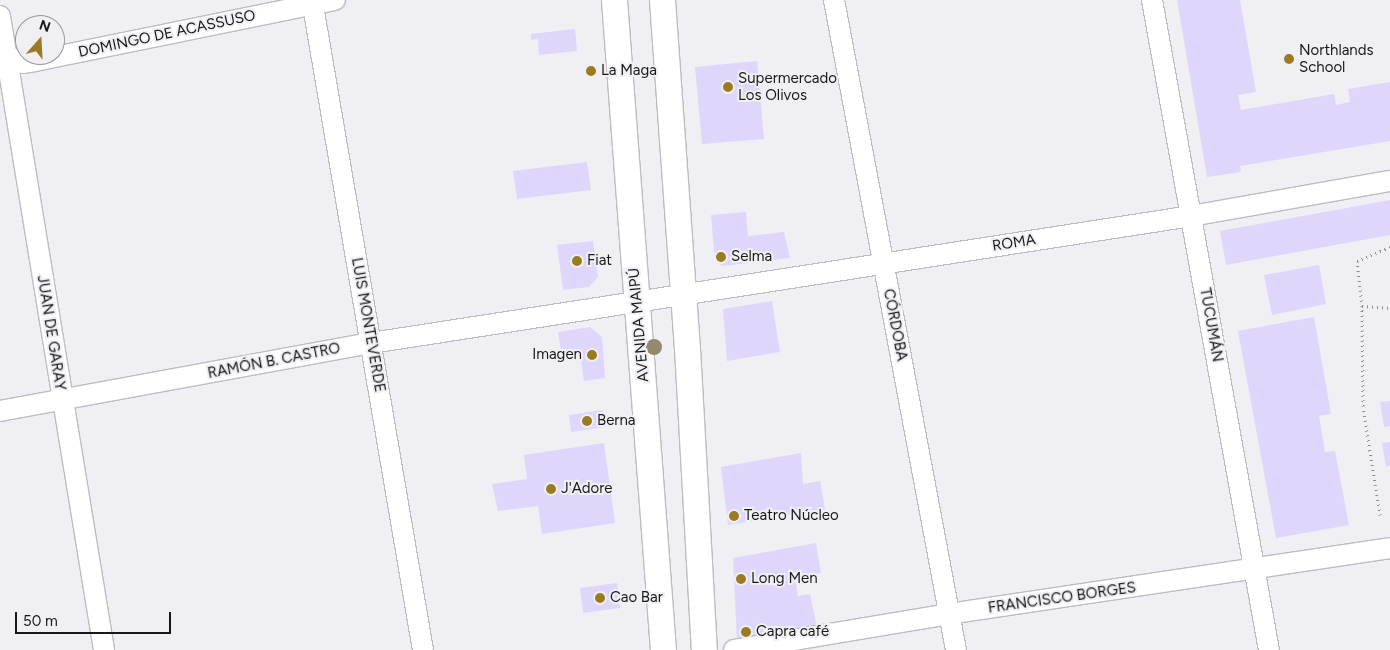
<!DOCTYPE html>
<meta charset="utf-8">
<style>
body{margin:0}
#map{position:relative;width:1390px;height:650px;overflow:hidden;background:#f0eff3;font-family:Figtree,sans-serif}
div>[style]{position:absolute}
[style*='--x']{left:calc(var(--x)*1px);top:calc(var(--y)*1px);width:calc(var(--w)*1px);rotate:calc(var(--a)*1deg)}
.building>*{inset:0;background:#ded6fb}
.path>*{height:3px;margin-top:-1.5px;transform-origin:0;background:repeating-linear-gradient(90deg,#8f8e91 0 1px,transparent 0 5px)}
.roads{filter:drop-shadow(1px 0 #bdbcc0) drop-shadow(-1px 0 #bdbcc0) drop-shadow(0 1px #bdbcc0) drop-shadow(0 -1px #bdbcc0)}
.minor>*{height:20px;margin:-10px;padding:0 10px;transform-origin:10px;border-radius:10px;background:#fff}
.major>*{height:25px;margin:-12.5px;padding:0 12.5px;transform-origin:12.5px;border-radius:12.5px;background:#fff}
.trees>*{width:16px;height:16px;margin:-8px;border-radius:50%;background:#93896d}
.dots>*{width:14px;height:14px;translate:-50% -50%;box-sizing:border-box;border:2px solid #f0eff3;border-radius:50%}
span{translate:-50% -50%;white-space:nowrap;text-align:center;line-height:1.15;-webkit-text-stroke:4px #f0eff3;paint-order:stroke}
.street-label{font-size:15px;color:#181819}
.poi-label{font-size:15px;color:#181819}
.left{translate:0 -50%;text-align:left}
.right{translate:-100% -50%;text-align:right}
.north{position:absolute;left:15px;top:15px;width:50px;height:50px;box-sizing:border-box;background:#f0eff3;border:1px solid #9a999c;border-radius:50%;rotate:19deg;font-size:14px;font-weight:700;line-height:20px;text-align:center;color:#181819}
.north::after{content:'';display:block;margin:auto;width:18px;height:22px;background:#9a7a23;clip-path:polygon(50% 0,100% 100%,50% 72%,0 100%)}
.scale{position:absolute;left:15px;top:612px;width:156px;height:22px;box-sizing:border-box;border:2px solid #181819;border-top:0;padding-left:6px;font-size:15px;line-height:18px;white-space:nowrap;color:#181819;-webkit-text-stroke:4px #f0eff3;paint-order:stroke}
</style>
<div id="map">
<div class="building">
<div style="clip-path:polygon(1177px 0,1240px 0,1256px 92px,1238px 95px,1241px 110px,1334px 94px,1336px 105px,1350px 102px,1348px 89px,1390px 82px,1390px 141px,1240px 166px,1241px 172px,1207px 177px)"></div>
<div style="clip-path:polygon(575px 29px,577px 51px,539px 55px,538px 39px,531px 40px,531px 34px)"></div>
<div style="clip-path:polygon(757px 61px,764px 139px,702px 144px,695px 67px)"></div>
<div style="clip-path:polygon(587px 162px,591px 190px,517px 199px,513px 171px)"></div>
<div style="clip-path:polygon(1390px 200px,1390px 235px,1226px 265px,1220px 231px)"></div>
<div style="clip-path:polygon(746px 212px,748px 236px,784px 232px,790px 258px,722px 266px,715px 260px,711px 215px)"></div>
<div style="clip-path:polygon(593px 241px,598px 277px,589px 287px,563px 290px,557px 245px)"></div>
<div style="clip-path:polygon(1319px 265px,1326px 304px,1272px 315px,1264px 275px)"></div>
<div style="clip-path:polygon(772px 301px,780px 352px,727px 361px,723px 309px)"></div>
<div style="clip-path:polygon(1314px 317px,1331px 414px,1319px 416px,1325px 452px,1335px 451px,1349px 525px,1276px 538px,1238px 331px)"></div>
<div style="clip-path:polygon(590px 327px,602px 337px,605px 378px,584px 381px,580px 354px,562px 357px,558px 332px)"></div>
<div style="clip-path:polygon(1390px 401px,1390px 426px,1384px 427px,1380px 402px)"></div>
<div style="clip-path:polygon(603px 410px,605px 427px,571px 432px,569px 415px)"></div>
<div style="clip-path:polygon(1390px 442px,1390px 466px,1386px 467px,1382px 443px)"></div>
<div style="clip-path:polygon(604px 443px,615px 523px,542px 534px,538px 506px,498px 511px,492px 484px,527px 479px,524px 455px)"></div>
<div style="clip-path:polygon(801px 453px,803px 484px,820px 481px,825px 509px,728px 525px,721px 467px)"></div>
<div style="clip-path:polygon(816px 543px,821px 573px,795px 578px,798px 596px,810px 594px,817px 628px,737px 642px,733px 558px)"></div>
<div style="clip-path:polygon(617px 583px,620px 608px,583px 613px,580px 588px)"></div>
</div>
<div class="path">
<div style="--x:1362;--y:306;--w:28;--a:4"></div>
<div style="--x:1380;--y:515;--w:110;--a:-98.9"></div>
<div style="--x:1363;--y:406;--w:100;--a:-90.6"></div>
<div style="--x:1362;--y:306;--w:45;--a:-96.3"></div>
<div style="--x:1357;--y:261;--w:36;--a:-23"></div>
</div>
<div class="roads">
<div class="minor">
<div style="--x:312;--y:0;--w:659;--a:80.31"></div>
<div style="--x:834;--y:0;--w:661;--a:79.37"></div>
<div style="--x:1152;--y:0;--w:660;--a:79.8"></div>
<div style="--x:0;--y:16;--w:642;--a:80.68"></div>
<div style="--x:0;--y:57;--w:7;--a:-8"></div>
<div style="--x:7;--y:56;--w:17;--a:24"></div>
<div style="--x:23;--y:63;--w:12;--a:-9"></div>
<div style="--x:35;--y:61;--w:306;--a:-11.5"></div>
<div style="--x:0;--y:411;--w:377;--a:-10.4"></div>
<div style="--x:371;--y:343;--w:830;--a:-8.8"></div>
<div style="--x:1191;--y:216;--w:202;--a:-10"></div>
<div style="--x:734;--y:650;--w:218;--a:-9.5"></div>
<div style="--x:949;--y:614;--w:446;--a:-8.5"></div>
</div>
<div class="major">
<div style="--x:614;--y:0;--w:652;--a:85.69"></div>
<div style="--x:662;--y:0;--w:349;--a:85.9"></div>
<div style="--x:687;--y:348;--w:302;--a:86.8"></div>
</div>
</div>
<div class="trees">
<div style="left:654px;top:347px"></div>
</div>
<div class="dots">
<div style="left:1289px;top:59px;background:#9a7a23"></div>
<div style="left:591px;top:71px;background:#9a7a23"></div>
<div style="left:728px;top:87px;background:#9a7a23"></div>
<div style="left:721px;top:257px;background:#9a7a23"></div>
<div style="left:577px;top:261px;background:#9a7a23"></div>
<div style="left:592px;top:355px;background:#9a7a23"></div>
<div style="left:587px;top:421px;background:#9a7a23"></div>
<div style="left:551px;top:489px;background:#9a7a23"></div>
<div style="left:734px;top:516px;background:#9a7a23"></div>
<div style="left:741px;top:579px;background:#9a7a23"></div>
<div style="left:600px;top:598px;background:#9a7a23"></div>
<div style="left:746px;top:632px;background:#9a7a23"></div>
</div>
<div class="street-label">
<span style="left:167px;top:34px;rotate:-12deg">DOMINGO DE ACASSUSO</span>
<span style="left:1014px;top:243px;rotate:-9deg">ROMA</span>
<span style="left:368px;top:325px;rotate:80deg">LUIS MONTEVERDE</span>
<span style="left:639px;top:325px;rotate:-95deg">AVENIDA MAIPÚ</span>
<span style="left:895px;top:325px;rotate:79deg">CÓRDOBA</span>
<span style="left:1211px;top:325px;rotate:80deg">TUCUMÁN</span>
<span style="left:51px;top:333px;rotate:81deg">JUAN DE GARAY</span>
<span style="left:274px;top:361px;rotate:-11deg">RAMÓN B. CASTRO</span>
<span style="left:1062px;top:598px;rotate:-8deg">FRANCISCO BORGES</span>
</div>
<div class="poi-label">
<span class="left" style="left:1299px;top:59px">Northlands<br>School</span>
<span class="left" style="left:601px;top:71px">La Maga</span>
<span class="left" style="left:738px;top:87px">Supermercado<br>Los Olivos</span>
<span class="left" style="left:731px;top:257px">Selma</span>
<span class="left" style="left:587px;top:261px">Fiat</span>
<span class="right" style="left:582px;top:355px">Imagen</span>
<span class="left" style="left:597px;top:421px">Berna</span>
<span class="left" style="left:561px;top:489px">J'Adore</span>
<span class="left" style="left:744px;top:516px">Teatro Núcleo</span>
<span class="left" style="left:751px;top:579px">Long Men</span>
<span class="left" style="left:610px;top:598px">Cao Bar</span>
<span class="left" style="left:756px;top:632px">Capra café</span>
</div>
<div class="north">N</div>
<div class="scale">50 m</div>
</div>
